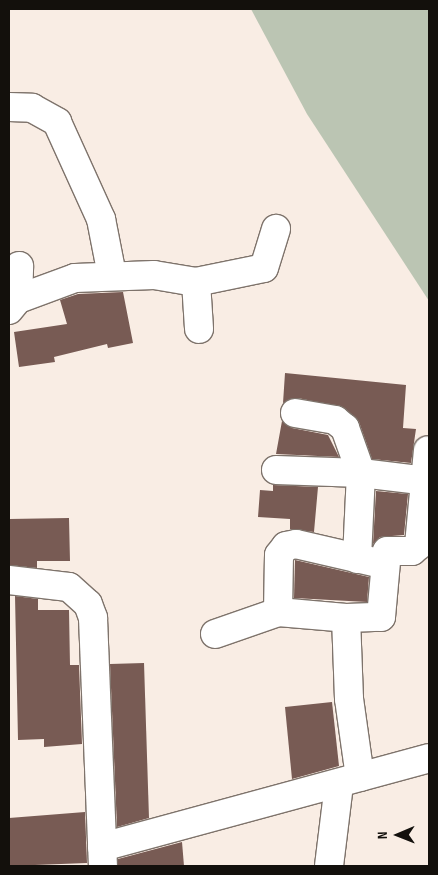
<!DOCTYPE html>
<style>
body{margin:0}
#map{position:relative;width:438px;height:875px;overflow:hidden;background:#f9ede4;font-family:"Sofia Sans Condensed",sans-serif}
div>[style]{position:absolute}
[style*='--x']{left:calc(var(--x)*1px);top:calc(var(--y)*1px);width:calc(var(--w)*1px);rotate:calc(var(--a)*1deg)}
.green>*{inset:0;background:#bbc5b3}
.building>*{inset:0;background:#785b54}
.roads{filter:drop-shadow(1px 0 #7e736b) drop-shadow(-1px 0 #7e736b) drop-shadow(0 1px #7e736b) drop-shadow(0 -1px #7e736b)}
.minor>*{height:28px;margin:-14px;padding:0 14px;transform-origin:14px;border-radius:14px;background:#fff}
span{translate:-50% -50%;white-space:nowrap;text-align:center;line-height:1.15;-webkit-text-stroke:4px #f9ede4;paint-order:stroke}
.frame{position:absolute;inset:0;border:10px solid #13100c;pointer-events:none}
.north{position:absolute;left:373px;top:810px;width:50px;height:50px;-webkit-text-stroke:4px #f9ede4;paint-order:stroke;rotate:269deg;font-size:14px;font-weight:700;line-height:20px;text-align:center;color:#13100c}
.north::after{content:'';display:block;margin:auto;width:18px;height:22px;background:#13100c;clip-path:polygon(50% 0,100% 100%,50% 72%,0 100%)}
</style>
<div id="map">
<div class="green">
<div style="clip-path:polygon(251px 9px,429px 9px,429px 301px,307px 114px)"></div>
</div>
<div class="building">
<div style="clip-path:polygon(123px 292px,133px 343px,108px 348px,107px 344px,54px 357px,55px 362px,19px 367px,14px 332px,67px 324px,60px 300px,78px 294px)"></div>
<div style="clip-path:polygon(285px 373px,406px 385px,403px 428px,416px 429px,411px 463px,372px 459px,359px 422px,344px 408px,298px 398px,283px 403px)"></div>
<div style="clip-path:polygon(282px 421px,292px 428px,328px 435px,339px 457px,276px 454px)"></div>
<div style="clip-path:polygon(273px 485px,318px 487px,314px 532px,290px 529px,290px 519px,258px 517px,260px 490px,273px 491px)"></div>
<div style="clip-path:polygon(376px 491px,408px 494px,404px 535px,380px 537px,373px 544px)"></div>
<div style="clip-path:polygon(69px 518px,70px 561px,37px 561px,37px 568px,9px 565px,9px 519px)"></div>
<div style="clip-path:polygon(295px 560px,369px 577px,367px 602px,294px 598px)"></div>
<div style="clip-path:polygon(15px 596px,38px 599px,38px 610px,69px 610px,70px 665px,79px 665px,82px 744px,44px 747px,44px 739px,18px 740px)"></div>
<div style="clip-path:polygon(144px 663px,149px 818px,117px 827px,110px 664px)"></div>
<div style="clip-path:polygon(332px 702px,339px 766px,292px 779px,285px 707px)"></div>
<div style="clip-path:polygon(85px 812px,87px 863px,9px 866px,9px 818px)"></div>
<div style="clip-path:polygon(182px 842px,184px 866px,118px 866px,118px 859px)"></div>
</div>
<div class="roads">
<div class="minor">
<div style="--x:9;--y:107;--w:23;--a:2"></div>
<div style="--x:32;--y:108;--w:29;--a:29"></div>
<div style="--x:57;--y:122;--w:107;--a:65.6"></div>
<div style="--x:101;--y:219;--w:57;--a:78.9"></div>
<div style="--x:196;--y:282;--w:69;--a:-11.6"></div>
<div style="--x:264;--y:268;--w:41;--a:-72.9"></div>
<div style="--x:18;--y:299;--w:61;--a:-20.2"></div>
<div style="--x:75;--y:278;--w:79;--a:-2.2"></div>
<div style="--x:154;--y:275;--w:43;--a:9.5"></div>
<div style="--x:196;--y:282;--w:47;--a:86.3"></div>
<div style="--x:9;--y:310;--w:14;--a:-51"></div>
<div style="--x:18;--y:299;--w:33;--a:-88"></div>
<div style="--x:295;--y:413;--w:41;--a:9.9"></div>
<div style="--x:335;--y:420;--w:13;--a:39"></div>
<div style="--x:345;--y:428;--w:48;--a:70.4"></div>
<div style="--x:361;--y:473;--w:66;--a:6.9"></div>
<div style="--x:276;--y:470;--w:85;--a:2"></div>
<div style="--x:361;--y:473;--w:86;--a:92.7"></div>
<div style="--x:9;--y:580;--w:60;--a:6.7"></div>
<div style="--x:69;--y:587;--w:25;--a:42"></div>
<div style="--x:88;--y:604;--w:15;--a:70"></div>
<div style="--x:93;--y:618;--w:248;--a:87.7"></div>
<div style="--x:278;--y:612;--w:57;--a:-89"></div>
<div style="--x:279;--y:555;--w:11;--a:-52"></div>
<div style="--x:286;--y:546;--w:10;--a:-11"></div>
<div style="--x:296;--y:544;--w:80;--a:13"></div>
<div style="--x:215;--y:634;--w:67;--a:-19.2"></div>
<div style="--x:278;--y:612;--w:68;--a:5"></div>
<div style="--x:360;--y:777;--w:79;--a:-98"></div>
<div style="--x:349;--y:699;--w:81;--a:-92.1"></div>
<div style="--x:346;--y:618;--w:35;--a:-2"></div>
<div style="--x:381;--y:617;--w:66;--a:-84.8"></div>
<div style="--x:387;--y:551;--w:25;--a:0"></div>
<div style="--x:412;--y:551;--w:9;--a:-41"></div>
<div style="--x:419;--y:545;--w:95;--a:-84.6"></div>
<div style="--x:102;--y:847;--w:339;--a:-15.2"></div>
<div style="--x:329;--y:866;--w:83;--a:-83"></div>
</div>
</div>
<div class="frame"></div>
<div class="north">N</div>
</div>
